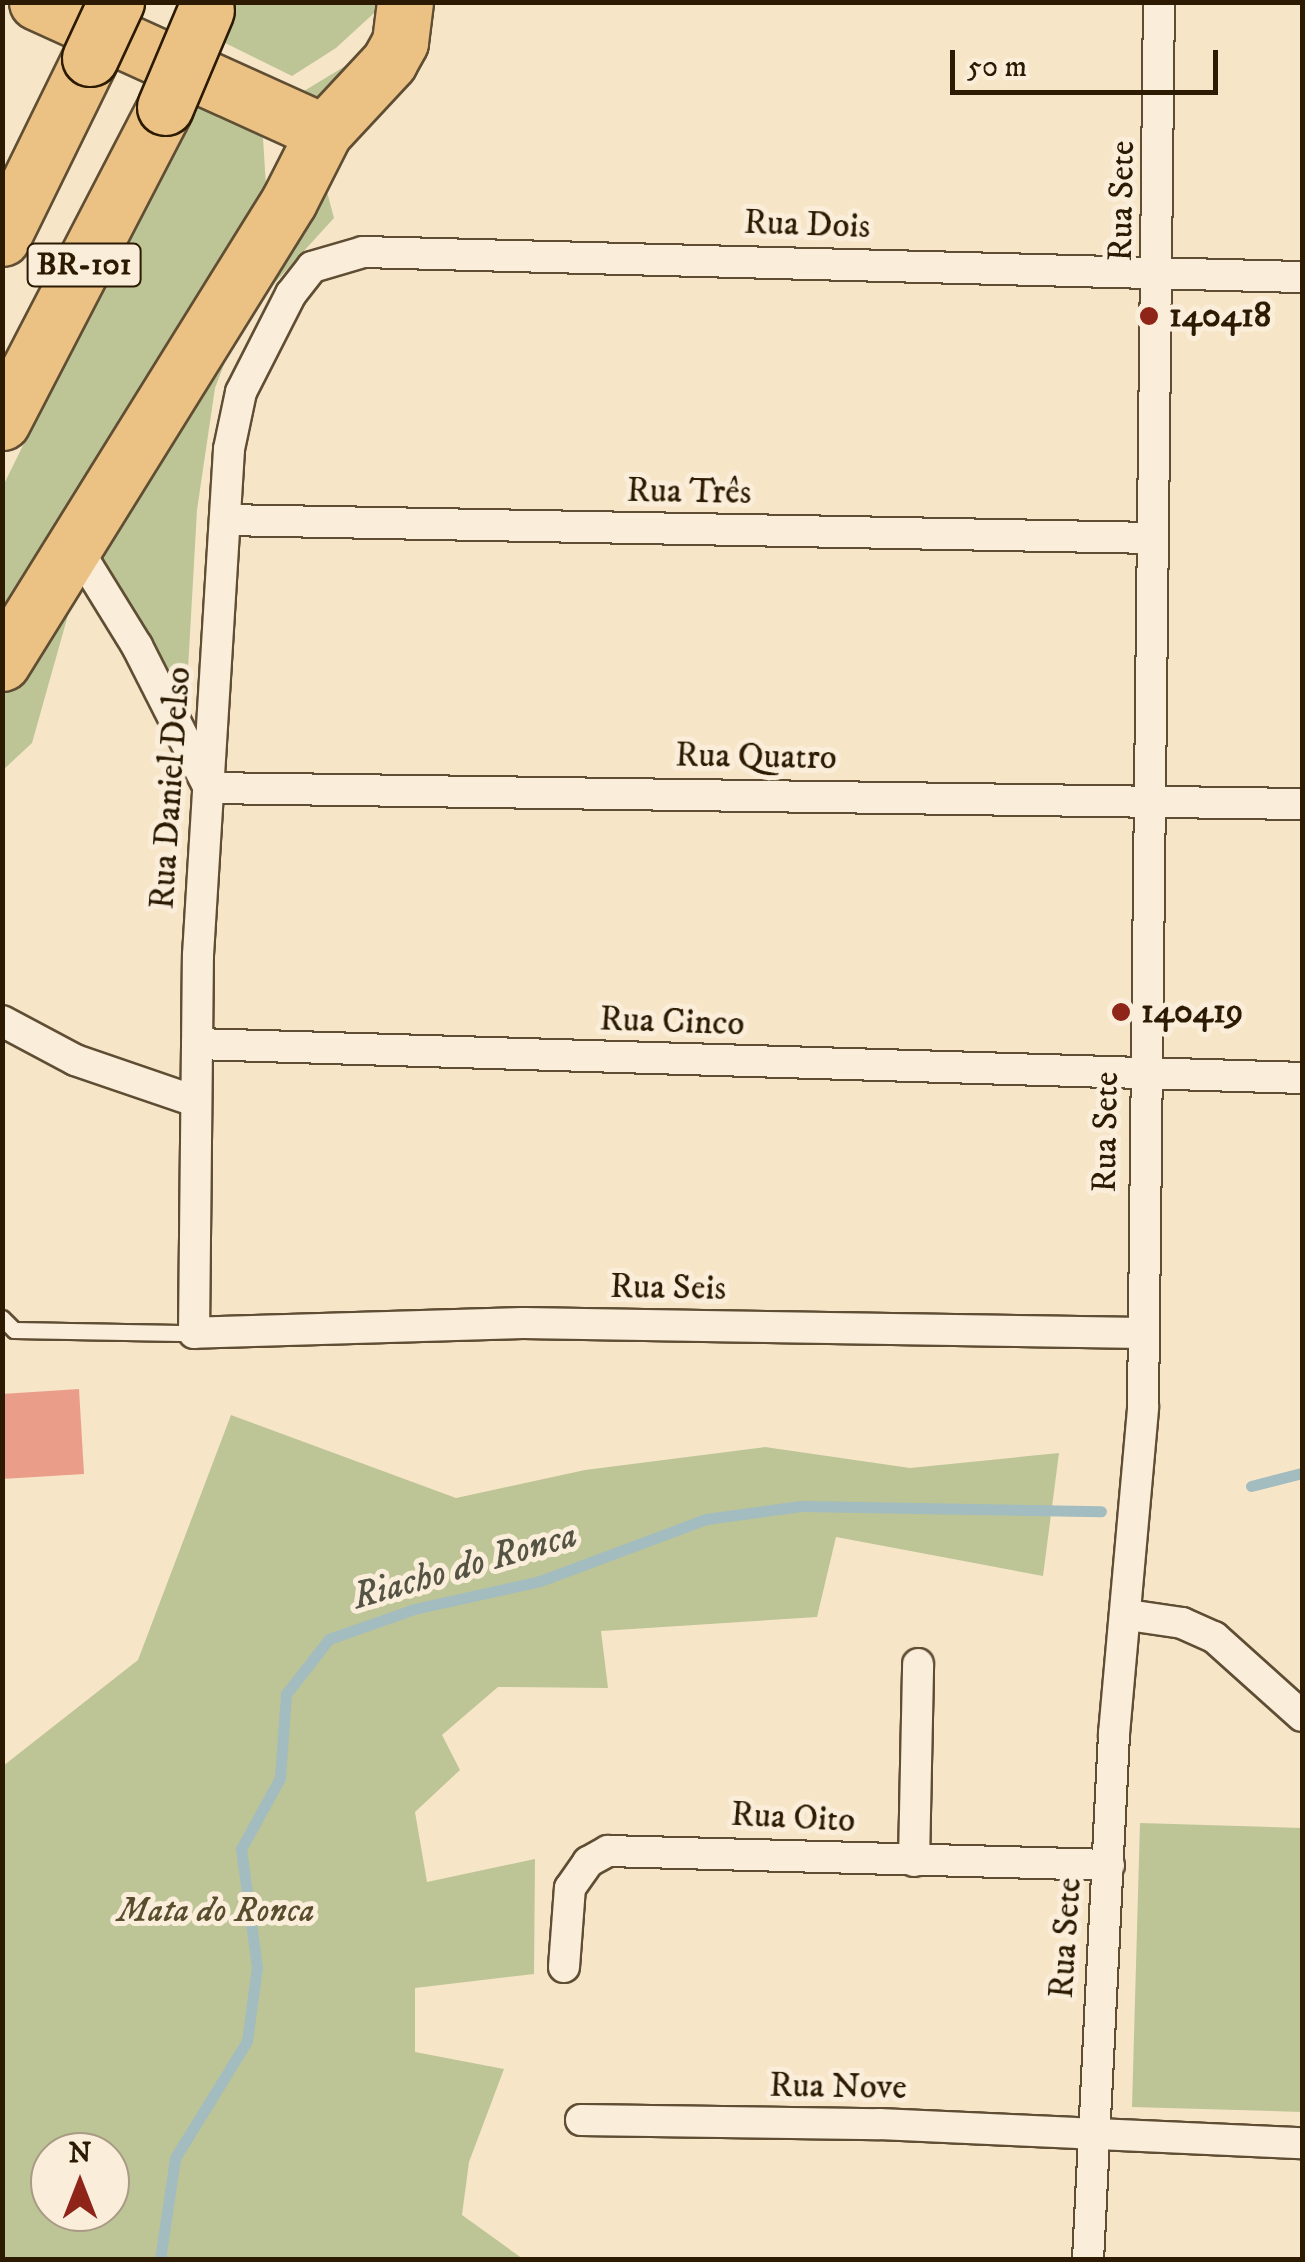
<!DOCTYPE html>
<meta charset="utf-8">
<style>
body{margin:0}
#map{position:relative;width:1305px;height:2262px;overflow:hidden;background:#f7e5c8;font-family:"IM FELL DW Pica",serif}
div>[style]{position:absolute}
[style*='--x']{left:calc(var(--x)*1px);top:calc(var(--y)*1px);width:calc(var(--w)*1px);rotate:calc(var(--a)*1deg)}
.green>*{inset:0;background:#bdc596}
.stream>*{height:11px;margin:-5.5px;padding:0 5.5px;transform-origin:5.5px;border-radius:5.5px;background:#a2bcc0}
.building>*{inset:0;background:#ea9e8a}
.roads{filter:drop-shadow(2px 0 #5f4e34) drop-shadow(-2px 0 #5f4e34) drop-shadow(0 2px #5f4e34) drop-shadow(0 -2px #5f4e34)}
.lane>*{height:15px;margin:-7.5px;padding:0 7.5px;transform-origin:7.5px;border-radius:7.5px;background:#faeedb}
.street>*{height:30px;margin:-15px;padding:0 15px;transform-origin:15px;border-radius:15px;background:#faeedb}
.highway>*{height:55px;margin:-27.5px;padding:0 27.5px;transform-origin:27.5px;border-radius:27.5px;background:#ecc284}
.bridges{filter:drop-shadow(2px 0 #2c1b02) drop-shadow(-2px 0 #2c1b02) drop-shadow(0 2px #2c1b02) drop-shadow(0 -2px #2c1b02)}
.highway-bridge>*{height:55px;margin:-27.5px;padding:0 27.5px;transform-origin:27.5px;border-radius:27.5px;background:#ecc284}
.dots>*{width:28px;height:28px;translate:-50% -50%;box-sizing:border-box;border:5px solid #faeedb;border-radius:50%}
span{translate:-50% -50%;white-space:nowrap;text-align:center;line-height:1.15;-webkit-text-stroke:10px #faeedb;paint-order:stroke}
.shield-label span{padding:2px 8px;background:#faeedb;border:2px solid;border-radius:8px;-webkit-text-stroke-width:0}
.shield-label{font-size:32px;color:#2c1b02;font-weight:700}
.street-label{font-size:35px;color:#2c1b02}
.poi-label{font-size:35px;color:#2c1b02;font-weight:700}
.left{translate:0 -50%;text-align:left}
.park-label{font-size:35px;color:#584e2e;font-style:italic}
.water-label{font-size:38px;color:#555344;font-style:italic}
.frame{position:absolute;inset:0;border:5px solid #2c1b02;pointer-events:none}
.north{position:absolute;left:30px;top:2132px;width:100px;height:100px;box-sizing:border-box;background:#faeedb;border:2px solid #a89a84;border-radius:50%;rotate:0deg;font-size:28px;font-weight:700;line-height:40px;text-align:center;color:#2c1b02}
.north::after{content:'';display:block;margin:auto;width:35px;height:45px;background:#8f2418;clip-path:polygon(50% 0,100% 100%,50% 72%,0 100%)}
.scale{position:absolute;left:950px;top:50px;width:268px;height:45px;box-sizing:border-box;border:5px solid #2c1b02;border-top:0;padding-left:12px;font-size:30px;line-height:35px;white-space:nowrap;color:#2c1b02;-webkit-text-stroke:8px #faeedb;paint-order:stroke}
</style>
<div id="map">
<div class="green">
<div style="clip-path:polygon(231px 3px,385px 3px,336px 48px,292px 76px,217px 39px)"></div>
<div style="clip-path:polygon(375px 48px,356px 137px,323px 177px,334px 218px,241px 320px,215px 388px,197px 510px,188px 669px,171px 675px,92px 547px,313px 191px,299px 94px)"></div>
<div style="clip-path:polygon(203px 97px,263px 138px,266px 186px,3px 618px,3px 486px,135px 218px)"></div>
<div style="clip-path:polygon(68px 615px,32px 743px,3px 770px,3px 696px)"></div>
<div style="clip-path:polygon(evenodd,231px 1415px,456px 1498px,585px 1470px,765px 1447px,910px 1468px,1059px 1453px,1043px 1576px,836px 1537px,817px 1617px,601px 1631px,608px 1688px,498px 1687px,442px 1735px,460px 1770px,415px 1812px,427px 1882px,535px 1859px,534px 1974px,415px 1988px,415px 2052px,504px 2069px,469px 2162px,462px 2215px,523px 2259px,3px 2259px,3px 1766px,138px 1660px,231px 1415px,110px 2152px,110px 2212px,50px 2212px,50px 2152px,110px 2152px)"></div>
<div style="clip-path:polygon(1140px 1823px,1302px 1828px,1302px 2112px,1132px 2107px)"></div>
</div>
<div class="stream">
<div style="--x:1251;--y:1486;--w:53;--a:-14.3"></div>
<div style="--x:160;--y:2260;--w:103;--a:-81.6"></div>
<div style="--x:175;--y:2158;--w:137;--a:-58.4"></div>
<div style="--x:247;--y:2041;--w:75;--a:-82.3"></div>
<div style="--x:257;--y:1967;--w:119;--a:-97.7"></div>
<div style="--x:241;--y:1849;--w:81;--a:-61.2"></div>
<div style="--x:280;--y:1778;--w:84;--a:-85.9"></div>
<div style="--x:286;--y:1694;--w:70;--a:-52"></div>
<div style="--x:329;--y:1639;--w:90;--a:-19.4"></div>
<div style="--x:414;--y:1609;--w:129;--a:-12.5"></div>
<div style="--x:540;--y:1581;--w:177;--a:-20.5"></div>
<div style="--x:706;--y:1519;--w:96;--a:-7.8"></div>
<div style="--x:801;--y:1506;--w:300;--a:1"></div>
</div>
<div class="building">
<div style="clip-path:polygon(79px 1389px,84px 1474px,2px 1479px,2px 1394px)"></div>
</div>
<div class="roads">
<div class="lane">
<div style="--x:2;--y:1318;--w:17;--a:45"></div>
<div style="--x:14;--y:1330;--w:180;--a:1"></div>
</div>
<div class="street">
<div style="--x:225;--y:520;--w:927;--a:1.11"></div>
<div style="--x:74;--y:544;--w:120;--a:58.3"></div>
<div style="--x:137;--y:646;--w:159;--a:63.1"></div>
<div style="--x:209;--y:788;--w:1093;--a:0.84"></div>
<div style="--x:2;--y:1021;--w:83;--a:28.1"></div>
<div style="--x:75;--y:1060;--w:127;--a:18.9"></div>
<div style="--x:197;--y:1044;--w:1106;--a:1.76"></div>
<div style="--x:1142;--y:1333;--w:619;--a:-179.07"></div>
<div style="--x:523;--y:1323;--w:329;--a:178.3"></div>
<div style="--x:194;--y:1333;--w:378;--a:-89.4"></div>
<div style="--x:198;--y:955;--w:507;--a:-86.49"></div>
<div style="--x:229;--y:449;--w:58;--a:-78.1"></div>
<div style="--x:241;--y:392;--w:110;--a:-63"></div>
<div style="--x:291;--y:294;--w:34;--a:-52"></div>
<div style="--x:312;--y:267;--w:53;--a:-16.4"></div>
<div style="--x:363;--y:252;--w:939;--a:1.53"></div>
<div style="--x:1128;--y:1615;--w:55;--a:8.4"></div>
<div style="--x:1182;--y:1623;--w:35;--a:24"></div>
<div style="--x:1214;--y:1637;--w:118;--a:41.9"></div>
<div style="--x:914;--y:1861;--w:197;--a:-88.8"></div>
<div style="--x:564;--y:1967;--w:79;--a:-85.7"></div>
<div style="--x:570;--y:1888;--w:32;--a:-55"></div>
<div style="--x:588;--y:1862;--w:23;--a:-29"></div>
<div style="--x:608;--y:1851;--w:501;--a:1.6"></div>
<div style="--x:581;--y:2120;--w:298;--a:0.8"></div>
<div style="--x:879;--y:2124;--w:423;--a:2.6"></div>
<div style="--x:1088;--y:2260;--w:527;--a:-87.17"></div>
<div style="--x:1114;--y:1734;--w:328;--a:-84.9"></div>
<div style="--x:1143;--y:1407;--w:1405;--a:-89.35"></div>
</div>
<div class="highway">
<div style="--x:37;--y:2;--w:315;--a:24.4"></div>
<div style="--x:2;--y:238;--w:200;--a:-63.9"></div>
<div style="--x:2;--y:422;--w:355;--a:-62.6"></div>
<div style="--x:2;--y:663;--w:544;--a:-58.15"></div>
<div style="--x:289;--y:201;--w:77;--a:-63.1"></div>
<div style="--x:324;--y:132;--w:96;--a:-47.1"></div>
<div style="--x:389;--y:62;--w:23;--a:-61"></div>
<div style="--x:400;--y:42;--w:40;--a:-82.9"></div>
</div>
</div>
<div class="bridges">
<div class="highway-bridge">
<div style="--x:90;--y:58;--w:62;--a:-65.1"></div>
<div style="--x:165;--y:107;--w:105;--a:-67.1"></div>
</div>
</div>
<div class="dots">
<div style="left:1149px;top:316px;background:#8f2418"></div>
<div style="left:1121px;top:1012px;background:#8f2418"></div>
</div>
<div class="shield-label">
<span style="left:84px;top:265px">BR-101</span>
</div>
<div class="street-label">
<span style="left:1122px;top:201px;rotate:-89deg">Rua Sete</span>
<span style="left:807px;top:225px;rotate:2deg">Rua Dois</span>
<span style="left:689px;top:492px;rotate:1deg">Rua Três</span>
<span style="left:756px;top:757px;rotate:1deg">Rua Quatro</span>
<span style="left:171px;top:788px;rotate:-86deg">Rua Daniel Delso</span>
<span style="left:672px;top:1022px;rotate:2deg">Rua Cinco</span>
<span style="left:1106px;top:1132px;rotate:-89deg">Rua Sete</span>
<span style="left:668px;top:1288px;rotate:1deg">Rua Seis</span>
<span style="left:793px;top:1818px;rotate:3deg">Rua Oito</span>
<span style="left:1066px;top:1938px;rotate:-86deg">Rua Sete</span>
<span style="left:838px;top:2087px;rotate:1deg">Rua Nove</span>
</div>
<div class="poi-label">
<span class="left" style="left:1169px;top:316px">140418</span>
<span class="left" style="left:1141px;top:1012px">140419</span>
</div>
<div class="park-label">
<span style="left:216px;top:1911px">Mata do Ronca</span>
</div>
<div class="water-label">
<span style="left:465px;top:1567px;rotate:-16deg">Riacho do Ronca</span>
</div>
<div class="frame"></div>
<div class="north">N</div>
<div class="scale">50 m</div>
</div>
